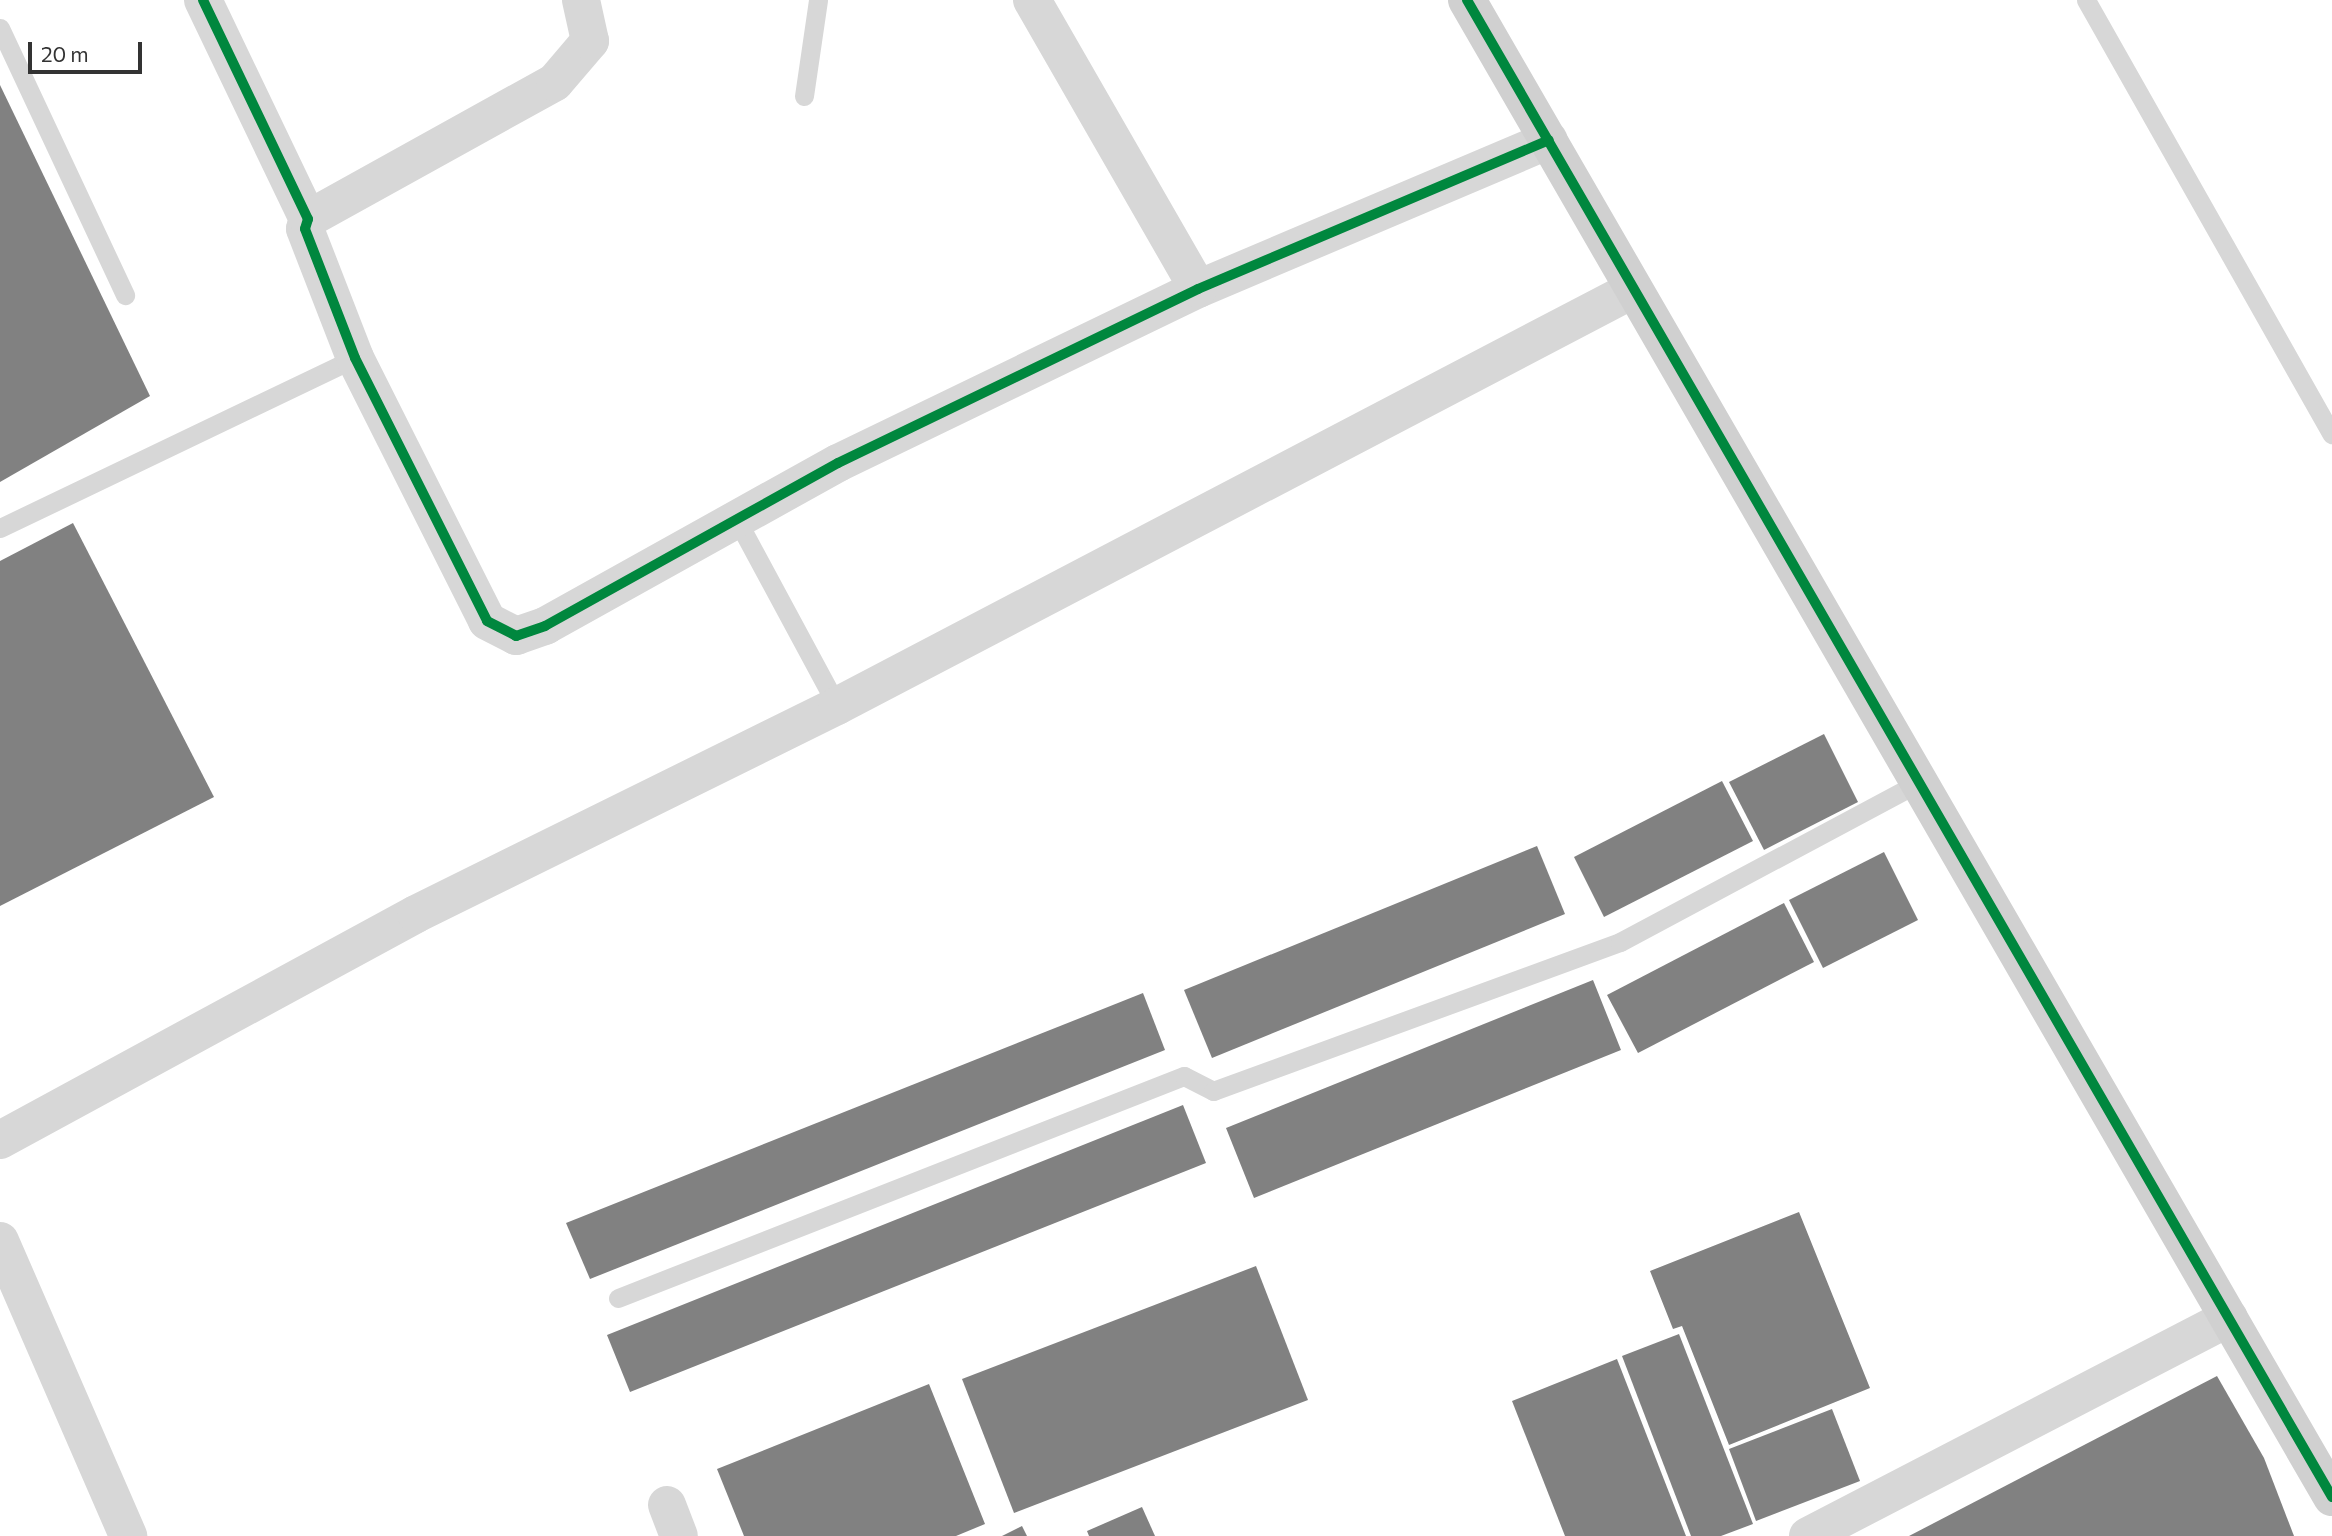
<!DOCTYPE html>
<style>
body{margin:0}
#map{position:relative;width:2332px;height:1536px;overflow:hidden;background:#fff;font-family:Commissioner,sans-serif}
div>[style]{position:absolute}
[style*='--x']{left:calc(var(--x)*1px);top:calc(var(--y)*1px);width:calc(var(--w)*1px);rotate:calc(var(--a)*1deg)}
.building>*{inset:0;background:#818181}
.lane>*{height:19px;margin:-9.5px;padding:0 9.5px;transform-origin:9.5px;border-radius:9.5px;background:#d7d7d7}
.street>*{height:38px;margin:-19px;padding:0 19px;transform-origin:19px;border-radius:19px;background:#d7d7d7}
.secondary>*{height:38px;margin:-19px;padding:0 19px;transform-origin:19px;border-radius:19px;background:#d0d0d0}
.cycleway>*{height:10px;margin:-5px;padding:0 5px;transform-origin:5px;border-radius:5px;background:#00873e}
span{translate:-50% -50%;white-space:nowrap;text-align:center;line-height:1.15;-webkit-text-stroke:7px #fff;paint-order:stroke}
.scale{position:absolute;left:28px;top:42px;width:114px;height:32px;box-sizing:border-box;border:4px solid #333;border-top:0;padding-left:9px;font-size:21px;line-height:24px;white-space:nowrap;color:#333;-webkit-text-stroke:5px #fff;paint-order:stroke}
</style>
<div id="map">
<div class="building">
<div style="clip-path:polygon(0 85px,150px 396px,0 482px)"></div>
<div style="clip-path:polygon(73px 523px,214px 797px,0 906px,0 561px)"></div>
<div style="clip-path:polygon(1824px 734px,1858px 802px,1764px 850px,1729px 782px)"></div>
<div style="clip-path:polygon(1722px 781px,1753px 841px,1604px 917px,1574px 857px)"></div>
<div style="clip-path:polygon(1537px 846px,1565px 914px,1212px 1058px,1184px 990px)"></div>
<div style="clip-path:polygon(1884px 852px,1918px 920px,1823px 968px,1789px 900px)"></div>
<div style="clip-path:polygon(1784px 903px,1814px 962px,1638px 1053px,1607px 995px)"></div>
<div style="clip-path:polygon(1593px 980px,1621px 1050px,1254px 1198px,1226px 1128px)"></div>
<div style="clip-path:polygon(1143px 993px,1165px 1050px,590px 1279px,566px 1223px)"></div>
<div style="clip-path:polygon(1183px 1105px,1206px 1163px,630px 1392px,607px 1335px)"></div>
<div style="clip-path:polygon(1799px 1212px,1870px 1388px,1729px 1445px,1682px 1326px,1673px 1329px,1650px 1271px)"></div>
<div style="clip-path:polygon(1256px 1266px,1308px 1400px,1014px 1513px,962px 1379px)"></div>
<div style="clip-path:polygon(1679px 1334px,1753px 1524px,1721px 1536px,1691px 1536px,1622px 1356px)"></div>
<div style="clip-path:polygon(1617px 1359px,1686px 1536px,1565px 1536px,1512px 1401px)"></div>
<div style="clip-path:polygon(2217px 1376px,2264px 1458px,2294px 1536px,1909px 1536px)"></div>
<div style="clip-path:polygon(929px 1384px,985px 1524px,956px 1536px,744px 1536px,717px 1469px)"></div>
<div style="clip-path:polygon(1832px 1409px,1860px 1481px,1756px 1521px,1729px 1449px)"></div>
<div style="clip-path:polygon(1142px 1507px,1155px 1536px,1089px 1536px,1087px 1531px)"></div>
<div style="clip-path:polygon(1022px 1526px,1027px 1536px,1002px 1536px)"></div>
</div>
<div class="lane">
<div style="--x:2086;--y:0;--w:499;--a:60.5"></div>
<div style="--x:0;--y:28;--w:295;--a:64.9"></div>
<div style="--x:804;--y:96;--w:97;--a:-81.7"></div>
<div style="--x:737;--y:520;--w:211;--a:61.7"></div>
<div style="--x:0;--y:528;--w:394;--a:-25.6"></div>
<div style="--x:618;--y:1298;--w:608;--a:-21.42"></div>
<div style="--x:1184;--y:1076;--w:33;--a:27"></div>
<div style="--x:1213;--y:1091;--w:433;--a:-20.1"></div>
<div style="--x:1620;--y:942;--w:340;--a:-28.1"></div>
</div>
<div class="street">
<div style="--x:203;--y:0;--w:243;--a:64.4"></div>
<div style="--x:308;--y:219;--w:10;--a:107"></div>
<div style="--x:305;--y:229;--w:138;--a:68.8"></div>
<div style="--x:355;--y:358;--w:294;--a:63.3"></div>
<div style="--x:487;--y:621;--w:33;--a:27"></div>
<div style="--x:516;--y:636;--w:31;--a:-19"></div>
<div style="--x:545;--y:626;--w:335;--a:-29.1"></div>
<div style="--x:838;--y:463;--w:400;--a:-25.8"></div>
<div style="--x:1198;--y:289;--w:381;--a:-23"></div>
<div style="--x:1032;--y:0;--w:333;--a:60.1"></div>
<div style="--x:308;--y:219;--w:282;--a:-29"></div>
<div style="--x:555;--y:82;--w:54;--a:-49.5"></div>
<div style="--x:590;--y:41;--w:42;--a:-102.4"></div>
<div style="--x:0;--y:1140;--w:473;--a:-28.5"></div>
<div style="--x:416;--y:914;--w:470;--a:-26.3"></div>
<div style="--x:837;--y:706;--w:899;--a:-27.62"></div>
<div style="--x:0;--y:1241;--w:322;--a:66.5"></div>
<div style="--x:667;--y:1505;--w:33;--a:69"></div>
<div style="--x:1808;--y:1536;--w:474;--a:-27.4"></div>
</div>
<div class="secondary">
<div style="--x:1467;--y:0;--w:1729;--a:59.98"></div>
</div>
<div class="cycleway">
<div style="--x:203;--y:0;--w:243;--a:64.4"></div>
<div style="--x:308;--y:219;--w:10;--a:107"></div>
<div style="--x:305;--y:229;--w:138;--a:68.8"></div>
<div style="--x:355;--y:358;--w:294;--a:63.3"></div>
<div style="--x:487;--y:621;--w:33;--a:27"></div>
<div style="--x:516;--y:636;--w:31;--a:-19"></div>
<div style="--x:545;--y:626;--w:335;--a:-29.1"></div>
<div style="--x:838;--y:463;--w:400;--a:-25.8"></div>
<div style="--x:1198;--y:289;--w:381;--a:-23"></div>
<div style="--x:1467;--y:0;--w:1729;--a:59.98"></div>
</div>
<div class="scale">20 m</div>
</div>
